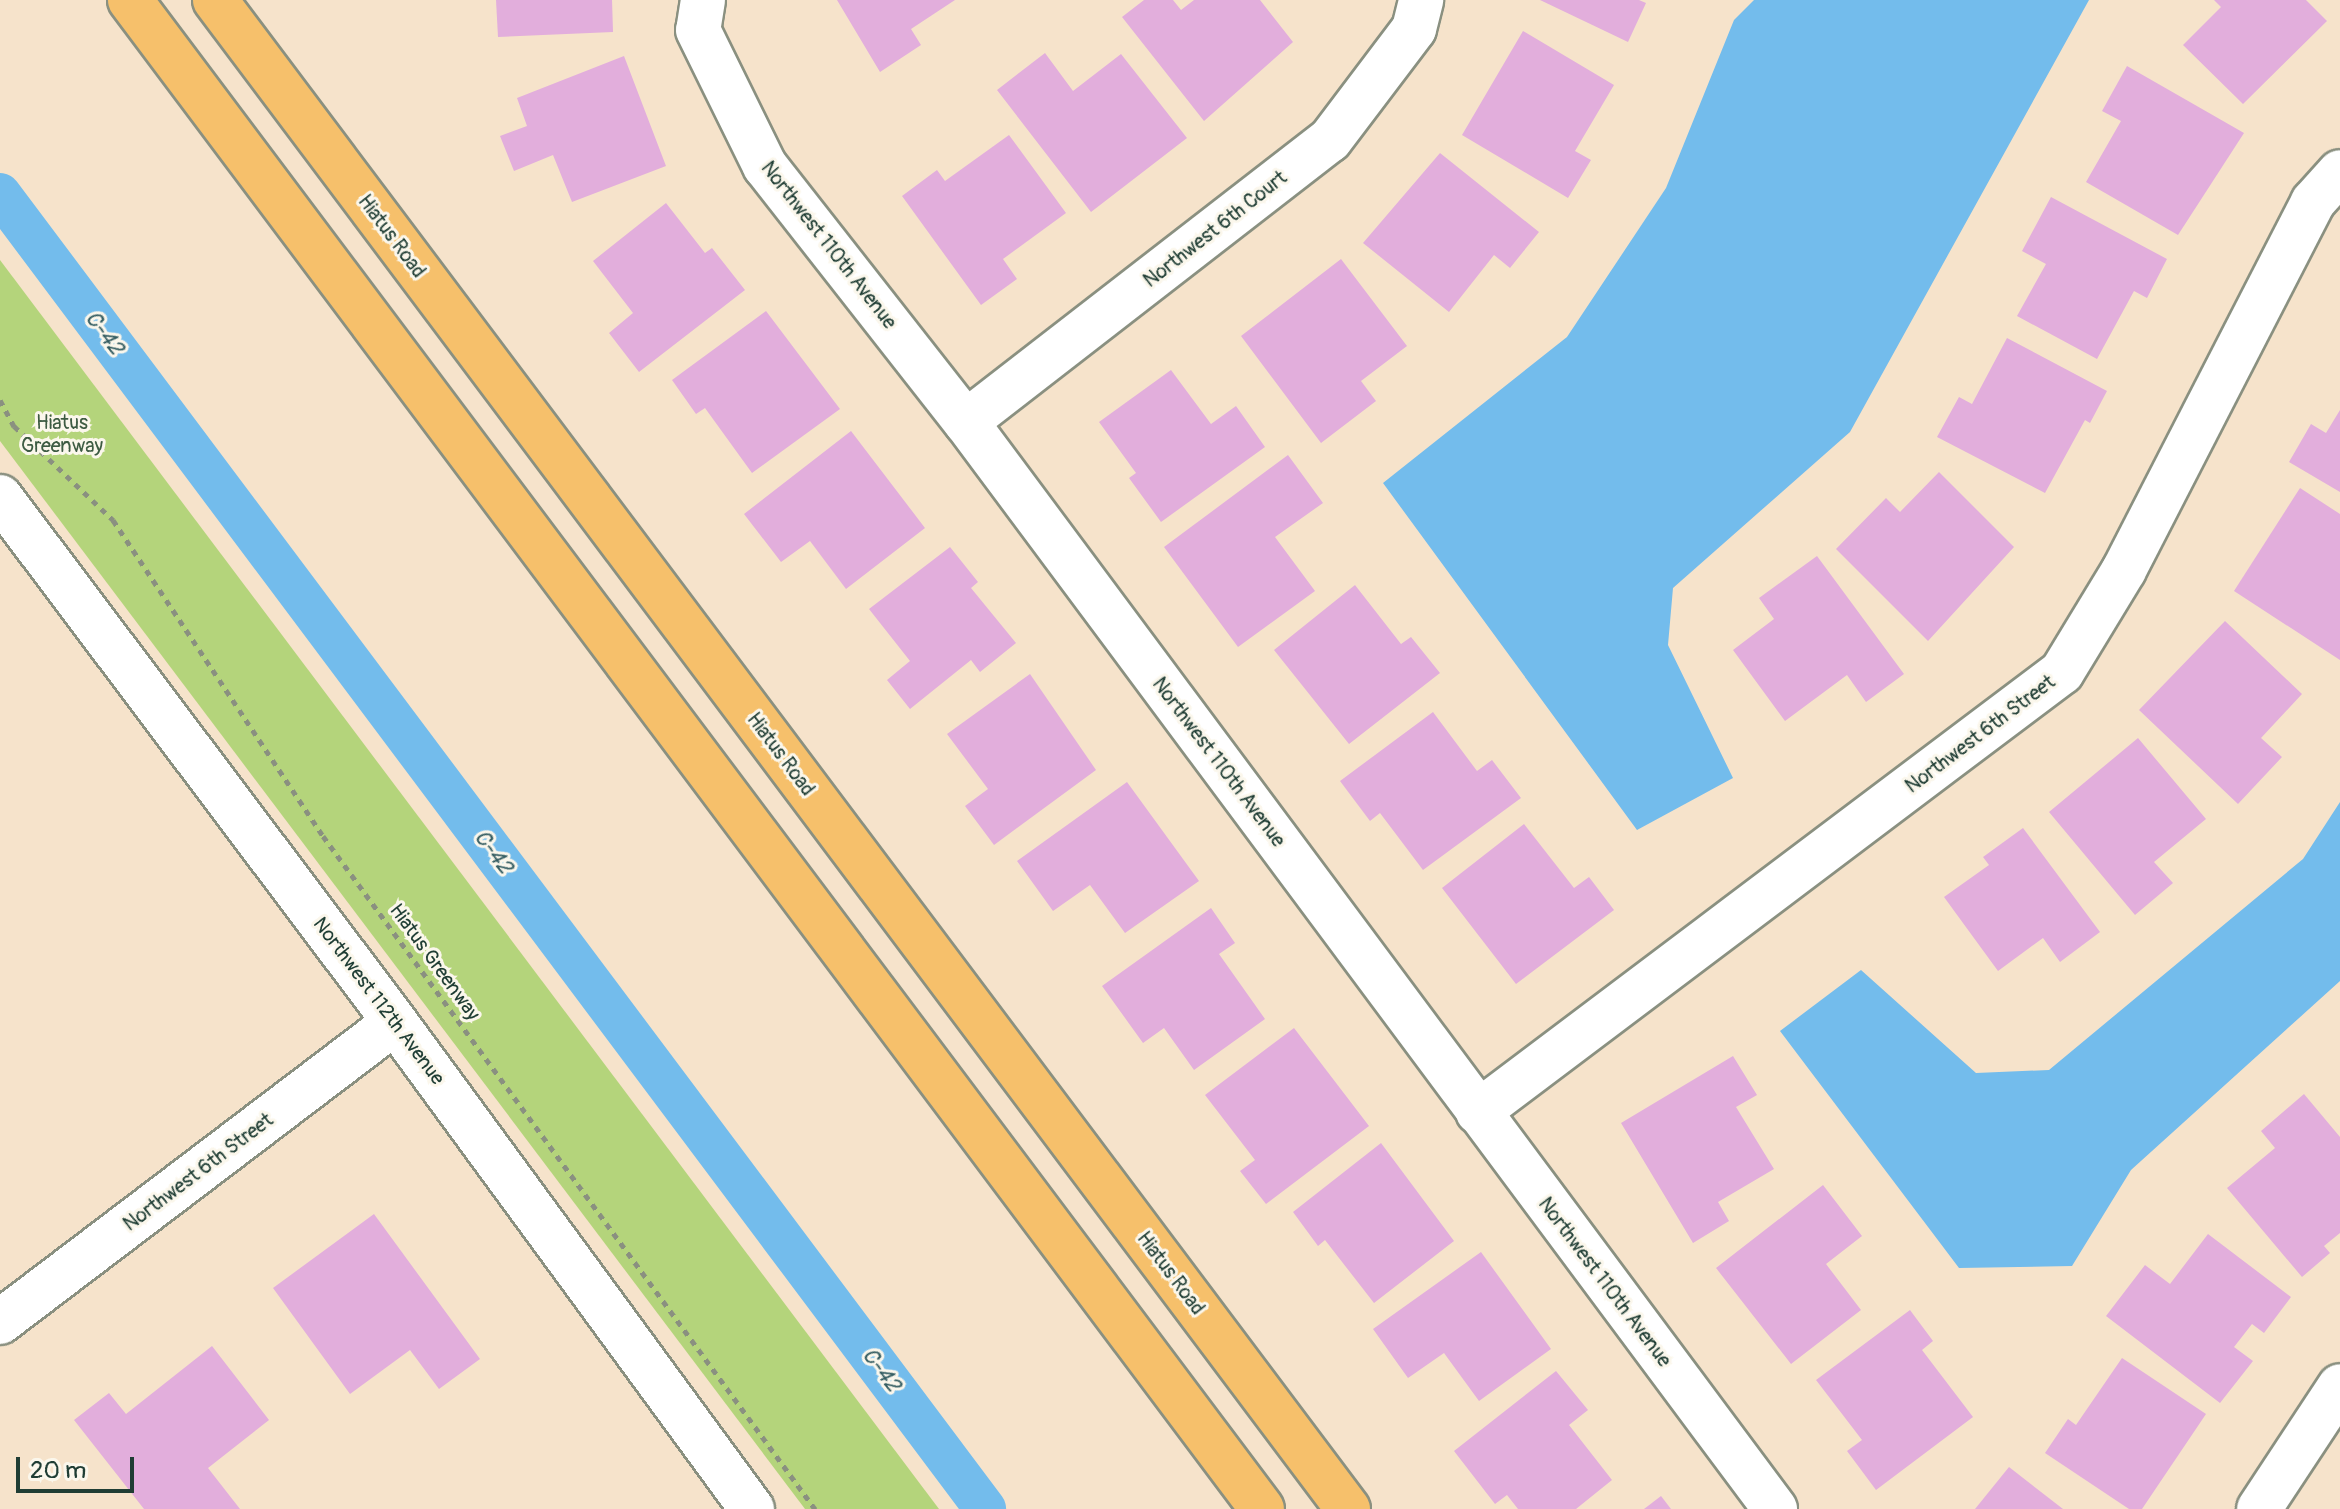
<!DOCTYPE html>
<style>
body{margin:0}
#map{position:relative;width:2340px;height:1509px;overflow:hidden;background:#f6e3cb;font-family:Pangolin,sans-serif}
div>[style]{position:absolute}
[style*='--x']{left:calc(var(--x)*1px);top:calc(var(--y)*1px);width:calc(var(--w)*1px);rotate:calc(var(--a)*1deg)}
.green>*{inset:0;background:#b4d47b}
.water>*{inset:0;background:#73bcec}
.canal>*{height:42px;margin:-21px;padding:0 21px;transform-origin:21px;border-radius:21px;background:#73bcec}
.building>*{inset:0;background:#e2aedc}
.path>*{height:5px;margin-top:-2.5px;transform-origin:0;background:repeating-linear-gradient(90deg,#8a9080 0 6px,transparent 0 12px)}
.roads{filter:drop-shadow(2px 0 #8a9080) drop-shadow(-2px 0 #8a9080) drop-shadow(0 2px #8a9080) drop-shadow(0 -2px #8a9080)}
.minor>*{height:44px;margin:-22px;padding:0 22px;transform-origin:22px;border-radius:22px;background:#fff}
.major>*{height:44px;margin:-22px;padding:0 22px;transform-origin:22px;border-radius:22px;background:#f6c06b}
span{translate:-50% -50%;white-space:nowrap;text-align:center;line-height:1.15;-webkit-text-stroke:6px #fbf7ec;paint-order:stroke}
.street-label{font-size:20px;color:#1f3d34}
.park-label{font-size:20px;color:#3d5b42}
.water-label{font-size:22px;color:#345d62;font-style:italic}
.scale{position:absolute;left:16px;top:1457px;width:118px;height:36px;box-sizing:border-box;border:4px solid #1f3d34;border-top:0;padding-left:10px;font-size:24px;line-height:28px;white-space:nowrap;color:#1f3d34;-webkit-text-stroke:6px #fbf7ec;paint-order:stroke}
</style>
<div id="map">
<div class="green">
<div style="clip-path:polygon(0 260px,939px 1509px,805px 1509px,0 441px)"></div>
</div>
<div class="water">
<div style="clip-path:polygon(1754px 0,2089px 0,1850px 432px,1673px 588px,1668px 645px,1733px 778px,1637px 830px,1383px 483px,1567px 337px,1666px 188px,1734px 20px)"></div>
<div style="clip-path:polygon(2340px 802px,2340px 981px,2131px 1170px,2072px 1266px,1959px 1268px,1780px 1031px,1861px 970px,1976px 1073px,2049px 1070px,2303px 859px)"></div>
</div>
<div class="canal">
<div style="--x:0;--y:194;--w:1643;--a:53.16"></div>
</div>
<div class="building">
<div style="clip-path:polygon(496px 0,612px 0,613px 32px,498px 37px)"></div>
<div style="clip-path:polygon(837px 0,955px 0,911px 29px,921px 45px,880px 72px)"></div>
<div style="clip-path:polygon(1144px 0,1173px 0,1181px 10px,1194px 0,1260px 0,1293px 42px,1204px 121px,1122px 17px)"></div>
<div style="clip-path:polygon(1540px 0,1639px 0,1646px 3px,1628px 42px)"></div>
<div style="clip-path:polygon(2214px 0,2306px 0,2327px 21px,2243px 104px,2183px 45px,2221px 7px)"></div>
<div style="clip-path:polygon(1523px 31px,1614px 85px,1575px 151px,1591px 160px,1568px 198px,1462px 135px)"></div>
<div style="clip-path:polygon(1045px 53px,1073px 91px,1121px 54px,1187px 138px,1091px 212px,997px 90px)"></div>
<div style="clip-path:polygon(624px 56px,666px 166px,572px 202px,553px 155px,514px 171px,500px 136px,527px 126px,517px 98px)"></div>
<div style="clip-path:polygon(2127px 66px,2244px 133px,2178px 235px,2086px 182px,2121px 121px,2102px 111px)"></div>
<div style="clip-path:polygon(1009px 135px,1066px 213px,1003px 259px,1017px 279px,981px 305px,902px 196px,937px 170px,945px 181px)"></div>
<div style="clip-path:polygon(1440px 153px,1539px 232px,1510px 268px,1494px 255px,1449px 312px,1363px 243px)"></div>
<div style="clip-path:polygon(2051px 197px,2167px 259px,2147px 298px,2134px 291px,2097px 359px,2017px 316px,2046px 264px,2022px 251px)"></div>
<div style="clip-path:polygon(666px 203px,705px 253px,712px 248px,745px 290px,639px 372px,609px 333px,633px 313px,593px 261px)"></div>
<div style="clip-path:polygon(1341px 259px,1407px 346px,1361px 381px,1376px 401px,1321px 443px,1241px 336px)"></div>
<div style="clip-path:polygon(766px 311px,840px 409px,752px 473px,705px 408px,696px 414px,672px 380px)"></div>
<div style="clip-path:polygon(2007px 338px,2107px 391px,2090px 423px,2085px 420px,2045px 493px,1937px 437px,1959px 397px,1972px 404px)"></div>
<div style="clip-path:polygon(1171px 370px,1211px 424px,1236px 406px,1265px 447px,1161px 522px,1129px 478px,1136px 473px,1099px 422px)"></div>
<div style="clip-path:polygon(2340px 410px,2340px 492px,2289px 462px,2311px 424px,2326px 433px)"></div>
<div style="clip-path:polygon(851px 431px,925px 528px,846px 589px,810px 541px,781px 562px,744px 514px)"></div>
<div style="clip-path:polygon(1288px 455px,1323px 503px,1275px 537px,1315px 591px,1238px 647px,1164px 547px)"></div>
<div style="clip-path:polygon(1939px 472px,2014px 547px,1928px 641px,1836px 549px,1886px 498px,1900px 512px)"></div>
<div style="clip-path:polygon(2300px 488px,2340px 514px,2340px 660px,2234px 591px)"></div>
<div style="clip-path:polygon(950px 547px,978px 582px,971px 588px,1016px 643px,980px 672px,971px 660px,910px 709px,887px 680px,910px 661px,869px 609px)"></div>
<div style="clip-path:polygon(1817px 556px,1904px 674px,1866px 702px,1847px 675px,1785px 721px,1733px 650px,1774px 619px,1759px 598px)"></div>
<div style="clip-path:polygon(1355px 585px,1401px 644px,1411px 637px,1440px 673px,1349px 744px,1274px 650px)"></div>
<div style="clip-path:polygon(2225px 621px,2302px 694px,2261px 738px,2282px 757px,2238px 804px,2139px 710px)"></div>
<div style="clip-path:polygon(1030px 674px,1096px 770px,994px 845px,965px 806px,988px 789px,947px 734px)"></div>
<div style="clip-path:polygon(1433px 712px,1477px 771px,1492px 760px,1521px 798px,1423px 870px,1380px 813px,1370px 821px,1340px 781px)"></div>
<div style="clip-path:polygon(2138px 738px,2206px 819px,2154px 862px,2173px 883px,2135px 915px,2049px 812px)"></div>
<div style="clip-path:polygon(1127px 782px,1199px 881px,1125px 933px,1090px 885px,1053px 911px,1017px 861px)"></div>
<div style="clip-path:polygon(1524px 824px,1574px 888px,1589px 877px,1614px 910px,1516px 984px,1442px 888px)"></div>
<div style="clip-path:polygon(2023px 828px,2100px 932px,2060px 962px,2043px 938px,1998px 971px,1944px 897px,1989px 865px,1983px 857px)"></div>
<div style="clip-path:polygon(1211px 908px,1235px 943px,1219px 954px,1265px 1019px,1194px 1070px,1164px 1028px,1143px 1043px,1102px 986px)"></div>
<div style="clip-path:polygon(1294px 1028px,1369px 1126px,1266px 1204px,1240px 1171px,1255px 1160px,1205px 1095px)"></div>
<div style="clip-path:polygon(1733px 1056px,1757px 1095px,1736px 1107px,1774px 1169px,1718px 1202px,1729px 1221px,1693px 1243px,1621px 1123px)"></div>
<div style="clip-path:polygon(2304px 1094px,2340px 1137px,2340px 1233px,2324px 1246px,2330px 1253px,2302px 1277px,2227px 1188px,2275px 1148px,2261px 1131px)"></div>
<div style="clip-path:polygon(1381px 1143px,1454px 1241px,1374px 1303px,1325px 1240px,1318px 1246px,1293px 1212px)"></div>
<div style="clip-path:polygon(1823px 1185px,1862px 1236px,1826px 1264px,1861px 1310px,1791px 1364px,1716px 1268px)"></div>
<div style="clip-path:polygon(374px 1214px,480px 1359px,439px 1389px,410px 1350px,350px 1394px,273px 1288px)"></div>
<div style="clip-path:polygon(2208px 1234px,2291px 1297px,2264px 1333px,2252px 1324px,2234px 1347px,2253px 1361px,2220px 1403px,2106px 1316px,2145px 1265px,2170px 1284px)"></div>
<div style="clip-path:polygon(1481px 1252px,1551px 1349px,1479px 1401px,1444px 1353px,1408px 1378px,1373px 1329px)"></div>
<div style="clip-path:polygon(1910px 1310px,1933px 1341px,1922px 1350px,1973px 1417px,1876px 1490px,1847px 1451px,1862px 1440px,1816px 1380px)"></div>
<div style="clip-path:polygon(212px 1346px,269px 1420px,208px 1468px,240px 1509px,144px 1509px,74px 1420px,109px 1393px,126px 1414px)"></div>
<div style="clip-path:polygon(2122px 1358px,2206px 1414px,2142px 1509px,2129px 1509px,2045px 1453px,2068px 1419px,2076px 1425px)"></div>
<div style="clip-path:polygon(1556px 1371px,1588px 1410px,1569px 1425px,1612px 1480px,1576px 1509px,1518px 1509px,1507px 1495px,1495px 1504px,1454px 1451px)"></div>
<div style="clip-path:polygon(2009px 1467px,2063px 1509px,1975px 1509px)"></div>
<div style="clip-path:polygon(1661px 1496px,1671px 1509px,1644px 1509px)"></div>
</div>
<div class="path">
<div style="--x:0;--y:400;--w:30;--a:62"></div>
<div style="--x:14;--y:426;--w:137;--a:43.5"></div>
<div style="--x:113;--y:520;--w:379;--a:56.4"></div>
<div style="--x:323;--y:836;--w:834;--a:53.83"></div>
</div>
<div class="roads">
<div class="minor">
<div style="--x:703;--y:0;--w:30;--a:99"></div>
<div style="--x:698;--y:30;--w:152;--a:63.8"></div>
<div style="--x:765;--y:166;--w:325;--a:51.9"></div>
<div style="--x:966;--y:422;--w:1355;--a:53.34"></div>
<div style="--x:966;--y:422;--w:460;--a:-37.8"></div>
<div style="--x:1330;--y:140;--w:139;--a:-52.9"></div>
<div style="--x:1414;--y:29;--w:30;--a:-76"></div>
<div style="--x:0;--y:497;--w:657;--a:53.04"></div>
<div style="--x:395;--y:1022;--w:604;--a:53.76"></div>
<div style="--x:1478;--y:1112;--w:731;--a:-37"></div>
<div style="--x:2062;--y:672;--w:119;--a:-58.7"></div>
<div style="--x:2124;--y:570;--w:414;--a:-62.8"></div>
<div style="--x:2313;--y:202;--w:40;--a:-48"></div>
<div style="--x:0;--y:1322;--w:496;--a:-37.2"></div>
<div style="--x:2259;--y:1509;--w:147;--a:-56.6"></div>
</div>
<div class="major">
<div style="--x:130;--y:0;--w:1886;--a:53.12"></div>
<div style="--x:215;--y:0;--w:1887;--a:53.1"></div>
</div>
</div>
<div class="street-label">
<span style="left:1215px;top:229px;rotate:-38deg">Northwest 6th Court</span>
<span style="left:392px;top:236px;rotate:53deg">Hiatus Road</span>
<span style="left:829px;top:245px;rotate:52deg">Northwest 110th Avenue</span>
<span style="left:1980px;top:734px;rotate:-37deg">Northwest 6th Street</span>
<span style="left:781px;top:754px;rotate:53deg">Hiatus Road</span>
<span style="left:1219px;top:762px;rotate:53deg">Northwest 110th Avenue</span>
<span style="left:435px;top:962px;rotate:54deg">Hiatus Greenway</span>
<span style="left:379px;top:1001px;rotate:53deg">Northwest 112th Avenue</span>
<span style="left:198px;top:1172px;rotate:-37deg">Northwest 6th Street</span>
<span style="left:1171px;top:1273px;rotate:53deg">Hiatus Road</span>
<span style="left:1605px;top:1282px;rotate:53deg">Northwest 110th Avenue</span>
</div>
<div class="park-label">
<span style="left:62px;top:434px">Hiatus<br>Greenway</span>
</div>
<div class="water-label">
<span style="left:104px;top:333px;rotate:53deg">C-42</span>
<span style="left:493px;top:852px;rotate:53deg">C-42</span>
<span style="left:881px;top:1370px;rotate:53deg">C-42</span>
</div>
<div class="scale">20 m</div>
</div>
